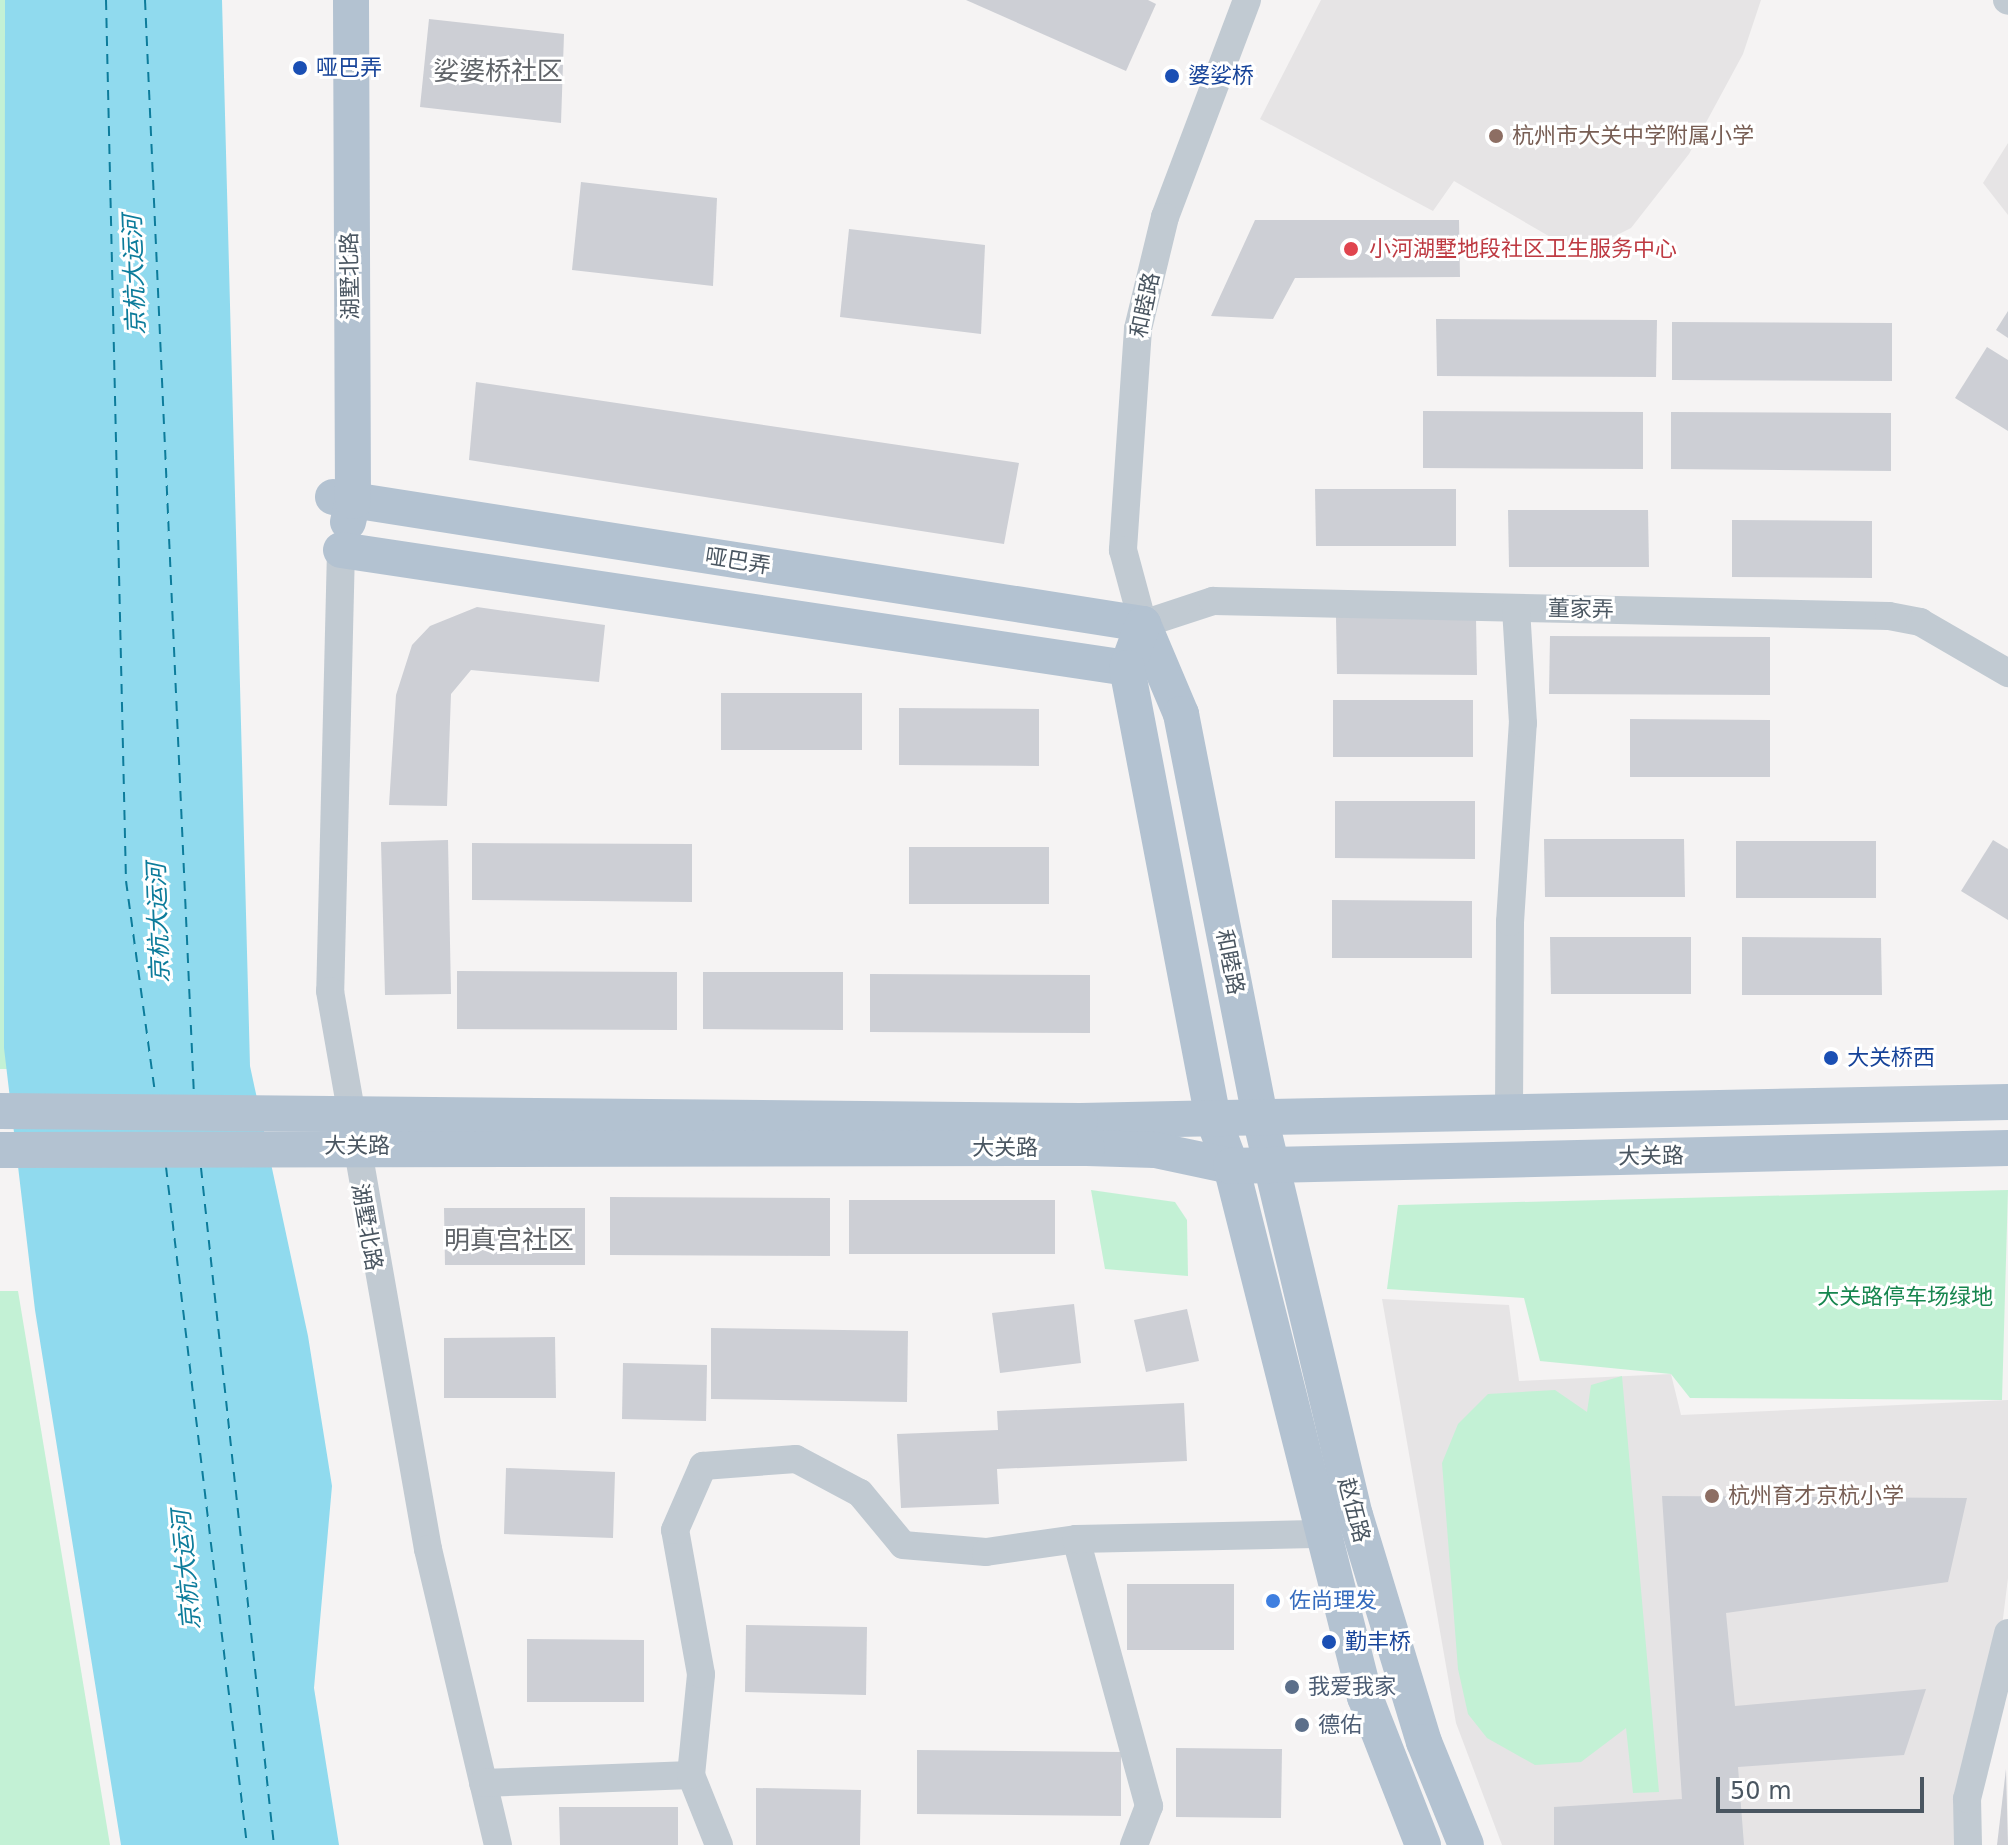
<!DOCTYPE html>
<meta charset="utf-8">
<style>
body{margin:0}
#map{position:relative;width:2008px;height:1845px;overflow:hidden;background:#f5f3f3;font-family:"DejaVu Sans","Noto Sans SC",sans-serif}
div>[style]{position:absolute}
[style*='--x']{left:calc(var(--x)*1px);top:calc(var(--y)*1px);width:calc(var(--w)*1px);rotate:calc(var(--a)*1deg)}
.education>*{inset:0;background:#e6e4e5}
.green>*{inset:0;background:#c3f1d5}
.water>*{inset:0;background:#90daee}
.ferry>*{height:2px;margin-top:-1px;transform-origin:0;background:repeating-linear-gradient(90deg,#0c7c9b 0 10px,transparent 0 18px)}
.building>*{inset:0;background:#cdcfd5}
.minor>*{height:28px;margin:-14px;padding:0 14px;transform-origin:14px;border-radius:14px;background:#c1cad2}
.major>*{height:36px;margin:-18px;padding:0 18px;transform-origin:18px;border-radius:18px;background:#b3c2d1}
.major-bridge>*{height:36px;margin:-18px;padding:0 18px;transform-origin:18px;border-radius:18px;background:#b3c2d1}
.dots>*{width:22px;height:22px;translate:-50% -50%;box-sizing:border-box;border:4px solid #fff;border-radius:50%}
span{translate:-50% -50%;white-space:nowrap;text-align:center;line-height:1.15;-webkit-text-stroke:6px #fff;paint-order:stroke}
.transit-label{font-size:22px;color:#164399}
.left{translate:0 -50%;text-align:left}
.education-label{font-size:22px;color:#785e54}
.health-label{font-size:22px;color:#be3a42}
.street-label{font-size:22px;color:#4a5661}
.park-label{font-size:22px;color:#17864f}
.shop-label{font-size:22px;color:#366cbe}
.service-label{font-size:22px;color:#4e5e75}
.water-label{font-size:24px;color:#0c7c9b;font-style:italic}
.quarter-label{font-size:26px;color:#5f6368}
.scale{position:absolute;left:1716px;top:1777px;width:208px;height:36px;box-sizing:border-box;border:4px solid #4a5661;border-top:0;padding-left:10px;font-size:24px;line-height:28px;white-space:nowrap;color:#4a5661;-webkit-text-stroke:6px #fff;paint-order:stroke}
</style>
<div id="map">
<div class="education">
<div style="clip-path:polygon(1321px 0,1761px 0,1743px 54px,1689px 154px,1631px 228px,1593px 247px,1566px 246px,1454px 181px,1433px 211px,1260px 119px)"></div>
<div style="clip-path:polygon(2008px 143px,2008px 215px,1983px 183px)"></div>
<div style="clip-path:polygon(1382px 1299px,1509px 1305px,1519px 1381px,1671px 1374px,1681px 1415px,2008px 1400px,2008px 1578px,1975px 1845px,1502px 1845px,1456px 1723px)"></div>
</div>
<div class="green">
<div style="clip-path:polygon(0 0,18px 0,20px 1069px,0 1069px)"></div>
<div style="clip-path:polygon(1091px 1190px,1175px 1202px,1187px 1220px,1188px 1276px,1105px 1269px)"></div>
<div style="clip-path:polygon(2008px 1190px,2002px 1400px,1690px 1398px,1671px 1374px,1540px 1361px,1524px 1298px,1387px 1289px,1398px 1205px)"></div>
<div style="clip-path:polygon(0 1291px,18px 1291px,110px 1845px,0 1845px)"></div>
<div style="clip-path:polygon(1622px 1376px,1659px 1792px,1633px 1793px,1626px 1728px,1581px 1762px,1535px 1765px,1487px 1738px,1468px 1714px,1458px 1669px,1442px 1463px,1458px 1424px,1488px 1394px,1555px 1390px,1587px 1412px,1591px 1385px)"></div>
</div>
<div class="water">
<div style="clip-path:polygon(5px 0,222px 0,250px 1066px,308px 1336px,332px 1486px,314px 1688px,339px 1845px,121px 1845px,35px 1310px,4px 1048px)"></div>
</div>
<div class="ferry">
<div style="--x:106;--y:0;--w:881;--a:88.7"></div>
<div style="--x:126;--y:881;--w:214;--a:82.2"></div>
<div style="--x:145;--y:0;--w:1095;--a:87.44"></div>
<div style="--x:166;--y:1167;--w:683;--a:83.19"></div>
<div style="--x:201;--y:1168;--w:681;--a:83.85"></div>
</div>
<div class="building">
<div style="clip-path:polygon(966px 0,1148px 0,1156px 4px,1126px 71px)"></div>
<div style="clip-path:polygon(429px 19px,564px 34px,561px 123px,420px 107px)"></div>
<div style="clip-path:polygon(581px 182px,717px 198px,713px 286px,572px 270px)"></div>
<div style="clip-path:polygon(1255px 220px,1459px 220px,1460px 277px,1295px 278px,1273px 319px,1211px 316px)"></div>
<div style="clip-path:polygon(849px 229px,985px 245px,981px 334px,840px 317px)"></div>
<div style="clip-path:polygon(2008px 311px,2008px 338px,1996px 330px)"></div>
<div style="clip-path:polygon(1436px 319px,1657px 320px,1656px 377px,1437px 376px)"></div>
<div style="clip-path:polygon(1672px 322px,1892px 323px,1892px 381px,1672px 380px)"></div>
<div style="clip-path:polygon(1987px 347px,2008px 360px,2008px 431px,1955px 398px)"></div>
<div style="clip-path:polygon(476px 382px,1019px 463px,1004px 544px,469px 460px)"></div>
<div style="clip-path:polygon(1423px 411px,1643px 412px,1643px 469px,1423px 468px)"></div>
<div style="clip-path:polygon(1671px 412px,1891px 413px,1891px 471px,1671px 469px)"></div>
<div style="clip-path:polygon(1315px 489px,1456px 489px,1456px 546px,1316px 546px)"></div>
<div style="clip-path:polygon(1508px 510px,1648px 510px,1649px 567px,1509px 567px)"></div>
<div style="clip-path:polygon(1732px 520px,1872px 521px,1872px 578px,1732px 577px)"></div>
<div style="clip-path:polygon(477px 607px,605px 625px,599px 682px,471px 670px,451px 694px,447px 806px,389px 805px,396px 695px,412px 645px,430px 626px)"></div>
<div style="clip-path:polygon(1336px 617px,1476px 617px,1477px 675px,1337px 674px)"></div>
<div style="clip-path:polygon(1550px 636px,1770px 637px,1770px 695px,1549px 694px)"></div>
<div style="clip-path:polygon(721px 693px,862px 693px,862px 750px,721px 750px)"></div>
<div style="clip-path:polygon(1333px 700px,1473px 700px,1473px 757px,1333px 757px)"></div>
<div style="clip-path:polygon(899px 708px,1039px 709px,1039px 766px,899px 765px)"></div>
<div style="clip-path:polygon(1630px 719px,1770px 720px,1770px 777px,1630px 777px)"></div>
<div style="clip-path:polygon(1335px 801px,1475px 801px,1475px 859px,1335px 858px)"></div>
<div style="clip-path:polygon(1544px 839px,1684px 839px,1685px 897px,1545px 897px)"></div>
<div style="clip-path:polygon(448px 840px,451px 994px,385px 995px,381px 842px)"></div>
<div style="clip-path:polygon(1993px 840px,2008px 849px,2008px 920px,1961px 891px)"></div>
<div style="clip-path:polygon(1736px 841px,1876px 841px,1876px 898px,1736px 898px)"></div>
<div style="clip-path:polygon(472px 843px,692px 844px,692px 902px,472px 900px)"></div>
<div style="clip-path:polygon(909px 847px,1049px 847px,1049px 904px,909px 904px)"></div>
<div style="clip-path:polygon(1332px 900px,1472px 901px,1472px 958px,1332px 958px)"></div>
<div style="clip-path:polygon(1550px 937px,1691px 937px,1691px 994px,1551px 994px)"></div>
<div style="clip-path:polygon(1742px 937px,1881px 938px,1882px 995px,1742px 995px)"></div>
<div style="clip-path:polygon(457px 971px,677px 972px,677px 1030px,457px 1029px)"></div>
<div style="clip-path:polygon(703px 972px,843px 972px,843px 1030px,703px 1029px)"></div>
<div style="clip-path:polygon(870px 974px,1090px 975px,1090px 1033px,870px 1032px)"></div>
<div style="clip-path:polygon(610px 1197px,830px 1198px,830px 1256px,610px 1255px)"></div>
<div style="clip-path:polygon(849px 1200px,1055px 1200px,1055px 1254px,849px 1254px)"></div>
<div style="clip-path:polygon(444px 1208px,585px 1208px,585px 1265px,445px 1265px)"></div>
<div style="clip-path:polygon(1074px 1304px,1081px 1363px,1000px 1373px,992px 1313px)"></div>
<div style="clip-path:polygon(1187px 1309px,1199px 1361px,1146px 1372px,1134px 1320px)"></div>
<div style="clip-path:polygon(711px 1328px,908px 1331px,907px 1402px,711px 1399px)"></div>
<div style="clip-path:polygon(555px 1337px,556px 1398px,444px 1398px,444px 1338px)"></div>
<div style="clip-path:polygon(623px 1363px,707px 1365px,706px 1421px,622px 1419px)"></div>
<div style="clip-path:polygon(1184px 1403px,1187px 1461px,997px 1469px,999px 1504px,901px 1508px,897px 1434px,998px 1430px,997px 1411px)"></div>
<div style="clip-path:polygon(506px 1468px,615px 1472px,613px 1538px,504px 1534px)"></div>
<div style="clip-path:polygon(1662px 1496px,1967px 1498px,1948px 1582px,1726px 1613px,1735px 1706px,1926px 1689px,1904px 1755px,1738px 1767px,1744px 1845px,1554px 1845px,1554px 1807px,1682px 1799px)"></div>
<div style="clip-path:polygon(1127px 1584px,1234px 1584px,1234px 1650px,1127px 1650px)"></div>
<div style="clip-path:polygon(746px 1625px,867px 1627px,866px 1695px,745px 1692px)"></div>
<div style="clip-path:polygon(527px 1639px,644px 1640px,644px 1702px,527px 1702px)"></div>
<div style="clip-path:polygon(1176px 1748px,1282px 1749px,1281px 1818px,1176px 1817px)"></div>
<div style="clip-path:polygon(917px 1750px,1121px 1752px,1121px 1816px,917px 1814px)"></div>
<div style="clip-path:polygon(2006px 1769px,2008px 1845px,1997px 1845px)"></div>
<div style="clip-path:polygon(756px 1788px,861px 1790px,860px 1845px,756px 1845px)"></div>
<div style="clip-path:polygon(559px 1807px,678px 1807px,678px 1845px,560px 1845px)"></div>
</div>
<div class="minor">
<div style="--x:1247;--y:0;--w:232;--a:110.7"></div>
<div style="--x:1165;--y:217;--w:115;--a:103.6"></div>
<div style="--x:1138;--y:329;--w:222;--a:93.9"></div>
<div style="--x:1123;--y:550;--w:77;--a:74.9"></div>
<div style="--x:1143;--y:624;--w:74;--a:-18.2"></div>
<div style="--x:1213;--y:601;--w:676;--a:1.27"></div>
<div style="--x:1889;--y:616;--w:32;--a:11"></div>
<div style="--x:1920;--y:622;--w:102;--a:30.1"></div>
<div style="--x:2007;--y:0;--w:1;--a:45"></div>
<div style="--x:341;--y:550;--w:441;--a:91.4"></div>
<div style="--x:330;--y:991;--w:567;--a:80.04"></div>
<div style="--x:428;--y:1549;--w:304;--a:76.7"></div>
<div style="--x:1509;--y:1112;--w:190;--a:-89.7"></div>
<div style="--x:1510;--y:922;--w:199;--a:-86.3"></div>
<div style="--x:1523;--y:723;--w:115;--a:-93.5"></div>
<div style="--x:1076;--y:1539;--w:277;--a:74.7"></div>
<div style="--x:1149;--y:1806;--w:42;--a:111"></div>
<div style="--x:483;--y:1783;--w:208;--a:-2.2"></div>
<div style="--x:719;--y:1845;--w:75;--a:-111.8"></div>
<div style="--x:691;--y:1775;--w:101;--a:-84.3"></div>
<div style="--x:701;--y:1674;--w:146;--a:-100.2"></div>
<div style="--x:675;--y:1530;--w:70;--a:-66.4"></div>
<div style="--x:703;--y:1466;--w:93;--a:-4.3"></div>
<div style="--x:796;--y:1459;--w:72;--a:28"></div>
<div style="--x:860;--y:1493;--w:67;--a:50.4"></div>
<div style="--x:903;--y:1545;--w:83;--a:4.8"></div>
<div style="--x:986;--y:1552;--w:91;--a:-8.2"></div>
<div style="--x:1076;--y:1539;--w:249;--a:-1.2"></div>
<div style="--x:1968;--y:1845;--w:46;--a:-91.2"></div>
<div style="--x:1967;--y:1799;--w:171;--a:-76.1"></div>
</div>
<div class="major">
<div style="--x:333;--y:497;--w:820;--a:8.91"></div>
<div style="--x:348;--y:522;--w:22;--a:-77"></div>
<div style="--x:353;--y:501;--w:501;--a:-90.23"></div>
<div style="--x:341;--y:550;--w:795;--a:8.54"></div>
<div style="--x:1143;--y:624;--w:98;--a:67.1"></div>
<div style="--x:1181;--y:714;--w:411;--a:78.9"></div>
<div style="--x:1260;--y:1117;--w:409;--a:76.6"></div>
<div style="--x:1355;--y:1515;--w:237;--a:73.1"></div>
<div style="--x:1424;--y:1742;--w:111;--a:67.8"></div>
<div style="--x:1143;--y:624;--w:47;--a:110"></div>
<div style="--x:1127;--y:668;--w:458;--a:79.2"></div>
<div style="--x:1213;--y:1118;--w:51;--a:69.4"></div>
<div style="--x:1231;--y:1166;--w:548;--a:75.84"></div>
<div style="--x:1365;--y:1697;--w:159;--a:68.6"></div>
<div style="--x:1080;--y:1121;--w:928;--a:-1.17"></div>
<div style="--x:1087;--y:1148;--w:68;--a:1.7"></div>
<div style="--x:1155;--y:1150;--w:78;--a:11.9"></div>
<div style="--x:1231;--y:1166;--w:777;--a:-1.33"></div>
</div>
<div class="major-bridge">
<div style="--x:0;--y:1111;--w:1080;--a:0.53"></div>
<div style="--x:0;--y:1150;--w:1087;--a:-0.11"></div>
</div>
<div class="dots">
<div style="left:300px;top:68px;background:#1a4fb4"></div>
<div style="left:1172px;top:76px;background:#1a4fb4"></div>
<div style="left:1496px;top:136px;background:#8d6e63"></div>
<div style="left:1351px;top:249px;background:#e0444e"></div>
<div style="left:1831px;top:1058px;background:#1a4fb4"></div>
<div style="left:1712px;top:1496px;background:#8d6e63"></div>
<div style="left:1273px;top:1601px;background:#3f7fe0"></div>
<div style="left:1329px;top:1642px;background:#1a4fb4"></div>
<div style="left:1292px;top:1687px;background:#5c6f8a"></div>
<div style="left:1302px;top:1725px;background:#5c6f8a"></div>
</div>
<div class="transit-label">
<span class="left" style="left:316px;top:68px">哑巴弄</span>
<span class="left" style="left:1188px;top:76px">婆娑桥</span>
<span class="left" style="left:1847px;top:1058px">大关桥西</span>
<span class="left" style="left:1345px;top:1642px">勤丰桥</span>
</div>
<div class="education-label">
<span class="left" style="left:1512px;top:136px">杭州市大关中学附属小学</span>
<span class="left" style="left:1728px;top:1496px">杭州育才京杭小学</span>
</div>
<div class="health-label">
<span class="left" style="left:1369px;top:249px">小河湖墅地段社区卫生服务中心</span>
</div>
<div class="street-label">
<span style="left:350px;top:276px;rotate:-91deg">湖墅北路</span>
<span style="left:1145px;top:305px;rotate:-78deg">和睦路</span>
<span style="left:738px;top:561px;rotate:9deg">哑巴弄</span>
<span style="left:1581px;top:609px;rotate:1deg">董家弄</span>
<span style="left:1230px;top:962px;rotate:79deg">和睦路</span>
<span style="left:357px;top:1146px">大关路</span>
<span style="left:1005px;top:1148px">大关路</span>
<span style="left:1651px;top:1156px;rotate:-1deg">大关路</span>
<span style="left:367px;top:1227px;rotate:80deg">湖墅北路</span>
<span style="left:1354px;top:1510px;rotate:75deg">赵伍路</span>
</div>
<div class="park-label">
<span style="left:1905px;top:1297px">大关路停车场绿地</span>
</div>
<div class="shop-label">
<span class="left" style="left:1289px;top:1601px">佐尚理发</span>
</div>
<div class="service-label">
<span class="left" style="left:1308px;top:1687px">我爱我家</span>
<span class="left" style="left:1318px;top:1725px">德佑</span>
</div>
<div class="water-label">
<span style="left:135px;top:275px;rotate:-92deg">京杭大运河</span>
<span style="left:159px;top:923px;rotate:-92deg">京杭大运河</span>
<span style="left:187px;top:1570px;rotate:-95deg">京杭大运河</span>
</div>
<div class="quarter-label">
<span style="left:498px;top:72px">娑婆桥社区</span>
<span style="left:509px;top:1241px">明真宫社区</span>
</div>
<div class="scale">50 m</div>
</div>
